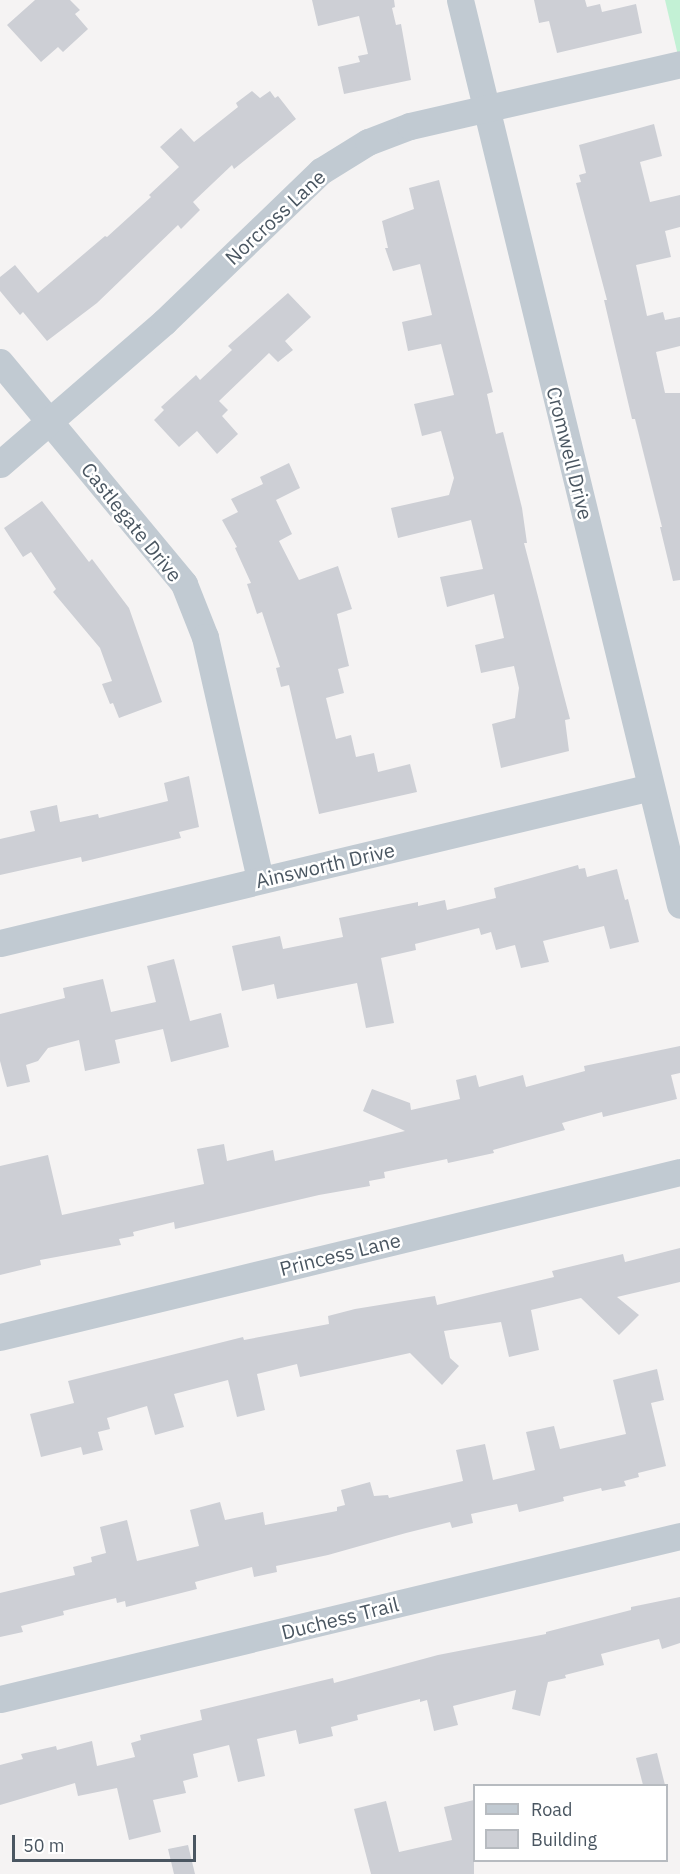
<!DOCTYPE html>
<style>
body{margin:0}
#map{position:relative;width:680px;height:1874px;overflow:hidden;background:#f5f3f3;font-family:"IBM Plex Sans",sans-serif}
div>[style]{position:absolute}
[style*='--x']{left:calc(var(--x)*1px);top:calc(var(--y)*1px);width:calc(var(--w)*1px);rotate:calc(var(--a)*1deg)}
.green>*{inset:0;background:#c3f1d5}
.building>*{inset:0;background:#cdcfd5}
.minor>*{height:27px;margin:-13.5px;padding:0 13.5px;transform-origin:13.5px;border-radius:13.5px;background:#c1cad2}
span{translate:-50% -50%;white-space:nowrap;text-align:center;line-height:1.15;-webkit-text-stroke:5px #fff;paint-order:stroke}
.street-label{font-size:20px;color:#4a5661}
.legend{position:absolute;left:473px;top:1784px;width:195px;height:78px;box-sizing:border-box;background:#fff;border:2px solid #b7bbc0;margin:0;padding:8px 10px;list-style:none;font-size:18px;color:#4a5661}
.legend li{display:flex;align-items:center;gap:12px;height:30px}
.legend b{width:30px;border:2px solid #b7bbc0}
.scale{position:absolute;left:12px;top:1835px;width:184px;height:27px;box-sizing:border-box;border:3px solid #4a5661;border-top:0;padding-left:8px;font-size:18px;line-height:21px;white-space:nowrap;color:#4a5661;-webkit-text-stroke:4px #fff;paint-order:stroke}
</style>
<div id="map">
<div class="green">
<div style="clip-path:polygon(665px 0,680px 0,680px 64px)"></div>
</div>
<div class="building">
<div style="clip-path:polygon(35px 0,70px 0,80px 10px,75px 14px,88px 29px,63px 52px,58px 47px,41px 62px,7px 25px)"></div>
<div style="clip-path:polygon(312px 0,394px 0,395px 7px,392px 8px,396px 25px,401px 24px,411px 80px,344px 94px,338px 67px,360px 62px,358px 56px,368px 54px,359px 16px,318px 26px)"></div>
<div style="clip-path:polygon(534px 0,585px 0,587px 7px,600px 4px,602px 12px,636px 4px,642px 33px,557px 53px,549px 21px,539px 23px)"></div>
<div style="clip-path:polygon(252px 91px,260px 98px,270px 91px,275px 98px,278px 96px,296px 119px,234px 169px,232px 165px,193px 202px,200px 210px,181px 229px,178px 225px,97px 303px,47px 341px,23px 312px,20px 315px,0 291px,0 277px,15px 265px,38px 293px,105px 236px,107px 237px,151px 197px,149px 195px,179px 167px,160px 147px,181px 128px,194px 142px,238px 107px,236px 103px)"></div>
<div style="clip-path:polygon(654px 124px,662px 156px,640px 162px,650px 202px,680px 195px,680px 227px,665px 231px,671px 257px,636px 265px,647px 316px,663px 312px,665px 320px,680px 317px,680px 346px,656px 352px,665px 393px,680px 393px,680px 580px,673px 581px,660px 527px,662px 527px,635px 419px,632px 419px,604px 300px,607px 300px,576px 183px,581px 182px,579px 175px,586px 173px,579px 145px)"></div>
<div style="clip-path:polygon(439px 180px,493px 392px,487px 394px,496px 434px,503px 432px,522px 508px,527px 543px,524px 543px,570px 719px,565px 720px,569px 751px,501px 768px,492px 724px,515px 718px,519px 688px,514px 666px,481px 673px,475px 645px,504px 638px,494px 594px,447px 607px,440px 577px,483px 569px,471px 520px,398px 538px,391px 508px,449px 495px,454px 478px,441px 431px,422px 436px,414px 404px,454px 395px,441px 344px,408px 351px,402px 322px,432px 315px,420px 264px,393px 271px,385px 248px,388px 248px,382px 221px,414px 209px,409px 188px)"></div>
<div style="clip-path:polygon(288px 293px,311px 317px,285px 341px,293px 350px,278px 362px,269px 353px,219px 401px,228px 410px,222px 416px,238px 434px,217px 454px,197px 431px,179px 447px,154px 420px,164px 410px,161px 407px,196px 375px,200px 380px,232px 350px,228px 346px)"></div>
<div style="clip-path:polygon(289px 463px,300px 488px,276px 500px,292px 534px,279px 541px,299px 580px,338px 566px,352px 609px,337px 614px,349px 666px,338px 669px,344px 693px,326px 698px,336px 739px,351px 735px,356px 757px,374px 753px,378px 772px,410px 764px,417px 792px,319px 814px,289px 685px,281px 687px,276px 668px,280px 667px,262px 612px,257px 614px,247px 584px,251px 583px,235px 548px,237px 547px,222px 520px,238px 512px,231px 499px,263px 484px,260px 477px)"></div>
<div style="clip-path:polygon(42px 501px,89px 562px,92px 559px,129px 608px,162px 702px,119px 718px,113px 703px,110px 704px,102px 684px,112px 681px,100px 648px,53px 592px,56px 589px,31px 552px,23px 557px,4px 528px)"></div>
<div style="clip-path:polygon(189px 776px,199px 827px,179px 832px,181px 838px,82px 862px,81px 857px,0 875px,0 839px,35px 831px,30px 811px,57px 805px,60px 822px,98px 814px,99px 818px,168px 801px,164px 783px)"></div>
<div style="clip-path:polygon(578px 865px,579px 869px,585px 868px,587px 877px,617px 869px,625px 900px,628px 899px,639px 942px,610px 949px,604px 926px,543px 941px,549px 962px,521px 968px,515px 945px,496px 950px,491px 932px,481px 935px,479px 928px,415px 944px,416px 950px,381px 958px,394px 1023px,366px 1028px,357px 983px,277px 999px,274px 984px,242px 991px,232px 946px,280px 936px,283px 949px,343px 937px,339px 918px,418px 902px,418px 906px,445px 900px,447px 910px,496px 898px,494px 888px)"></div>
<div style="clip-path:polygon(174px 959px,190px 1021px,221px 1013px,229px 1047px,171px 1062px,163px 1029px,115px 1040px,120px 1063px,85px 1071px,79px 1040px,48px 1048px,38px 1061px,26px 1065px,30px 1082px,7px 1087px,0 1061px,0 1014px,65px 998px,63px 988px,103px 979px,111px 1012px,156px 1002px,147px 966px)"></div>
<div style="clip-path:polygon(680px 1046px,680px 1073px,671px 1075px,677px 1099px,603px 1117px,602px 1112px,562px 1123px,565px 1130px,493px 1150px,494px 1153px,448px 1163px,447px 1159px,384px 1172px,385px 1178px,369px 1181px,370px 1186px,319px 1195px,175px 1229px,174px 1222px,133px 1232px,134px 1236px,119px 1239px,121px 1245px,40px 1260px,41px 1265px,0 1275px,0 1166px,48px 1155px,62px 1215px,204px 1184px,197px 1149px,224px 1144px,227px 1161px,273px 1150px,275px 1161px,405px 1131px,363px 1111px,372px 1089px,410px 1103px,411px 1110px,460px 1099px,456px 1080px,476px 1075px,479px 1087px,523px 1075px,526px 1087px,585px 1071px,584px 1066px)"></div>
<div style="clip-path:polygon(680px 1248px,680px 1282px,617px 1297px,639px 1315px,619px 1335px,581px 1298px,531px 1310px,539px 1350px,509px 1357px,501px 1322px,444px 1331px,450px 1358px,459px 1366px,442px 1385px,410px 1353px,300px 1377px,297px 1364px,257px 1374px,265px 1410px,237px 1417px,228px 1380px,174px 1394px,184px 1427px,155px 1435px,147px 1406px,107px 1418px,110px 1429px,98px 1432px,103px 1450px,83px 1455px,81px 1447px,41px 1457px,30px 1414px,74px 1403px,68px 1381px,243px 1337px,244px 1340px,329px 1324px,328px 1316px,355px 1309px,435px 1296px,437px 1305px,554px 1277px,552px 1271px,623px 1254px,625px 1262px)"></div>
<div style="clip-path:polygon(657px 1369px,664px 1400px,651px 1403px,666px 1466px,638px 1473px,639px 1477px,624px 1481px,626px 1486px,602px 1491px,601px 1488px,563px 1497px,564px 1501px,519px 1512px,517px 1504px,471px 1514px,473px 1523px,452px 1528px,450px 1522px,406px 1533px,328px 1555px,276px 1566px,277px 1572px,254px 1577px,252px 1567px,195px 1582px,197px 1589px,126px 1607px,125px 1601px,117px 1603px,116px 1598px,63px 1611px,64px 1615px,21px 1626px,23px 1632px,0 1637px,0 1593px,75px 1575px,73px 1567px,92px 1562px,91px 1557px,106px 1553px,100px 1527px,127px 1520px,137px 1561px,199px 1546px,190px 1510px,220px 1502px,225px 1520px,263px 1512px,265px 1525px,337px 1511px,337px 1507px,345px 1505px,341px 1490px,370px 1482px,374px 1496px,388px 1495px,389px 1498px,463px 1481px,456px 1450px,485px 1444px,493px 1480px,535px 1470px,526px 1432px,554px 1426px,560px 1449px,626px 1434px,613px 1380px)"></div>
<div style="clip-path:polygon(680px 1597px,680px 1643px,662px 1649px,659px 1639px,601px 1654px,604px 1665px,565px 1675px,566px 1678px,548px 1682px,540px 1716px,512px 1709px,516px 1690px,453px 1706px,458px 1725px,434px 1731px,427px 1700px,420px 1702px,420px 1699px,357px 1715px,358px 1720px,331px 1727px,333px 1736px,299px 1744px,296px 1730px,257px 1739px,265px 1776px,238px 1782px,229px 1745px,193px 1754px,198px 1777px,183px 1781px,186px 1793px,153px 1800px,161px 1832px,129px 1840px,117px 1788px,78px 1796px,75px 1783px,0 1805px,0 1765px,23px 1759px,21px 1754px,56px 1746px,57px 1750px,92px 1741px,97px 1766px,135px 1757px,131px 1743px,141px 1740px,140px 1735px,202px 1720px,200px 1710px,333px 1678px,334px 1683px,438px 1655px,546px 1634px,546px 1632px,631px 1610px,631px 1607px)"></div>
<div style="clip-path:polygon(657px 1753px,665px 1785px,643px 1785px,636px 1758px)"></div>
<div style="clip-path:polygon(474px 1800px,474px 1874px,371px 1874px,354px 1809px,386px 1801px,399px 1852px,452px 1840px,444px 1807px)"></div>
<div style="clip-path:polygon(188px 1845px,195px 1874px,174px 1874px,168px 1849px)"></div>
</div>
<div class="minor">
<div style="--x:460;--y:0;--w:931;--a:76.34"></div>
<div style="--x:0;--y:362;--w:288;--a:50.3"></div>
<div style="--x:184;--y:584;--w:57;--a:68.4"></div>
<div style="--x:205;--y:637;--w:249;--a:77.2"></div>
<div style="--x:0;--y:464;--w:217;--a:-40.9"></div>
<div style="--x:164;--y:322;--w:218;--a:-43.9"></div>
<div style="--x:321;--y:171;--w:55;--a:-31.7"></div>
<div style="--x:368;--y:142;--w:45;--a:-20.9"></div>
<div style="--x:410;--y:126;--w:277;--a:-12.9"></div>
<div style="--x:0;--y:943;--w:669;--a:-13.48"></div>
<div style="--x:0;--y:1337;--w:700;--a:-13.64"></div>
<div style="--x:0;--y:1699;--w:699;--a:-13.48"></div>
</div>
<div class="street-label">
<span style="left:275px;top:217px;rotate:-43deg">Norcross Lane</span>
<span style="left:570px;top:453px;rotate:76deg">Cromwell Drive</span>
<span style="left:132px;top:522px;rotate:51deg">Castlegate Drive</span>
<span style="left:325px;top:865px;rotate:-13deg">Ainsworth Drive</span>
<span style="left:340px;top:1254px;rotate:-14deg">Princess Lane</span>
<span style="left:340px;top:1618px;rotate:-14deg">Duchess Trail</span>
</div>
<ul class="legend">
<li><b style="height:8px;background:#c1cad2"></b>Road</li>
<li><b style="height:16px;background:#cdcfd5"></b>Building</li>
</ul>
<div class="scale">50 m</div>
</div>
